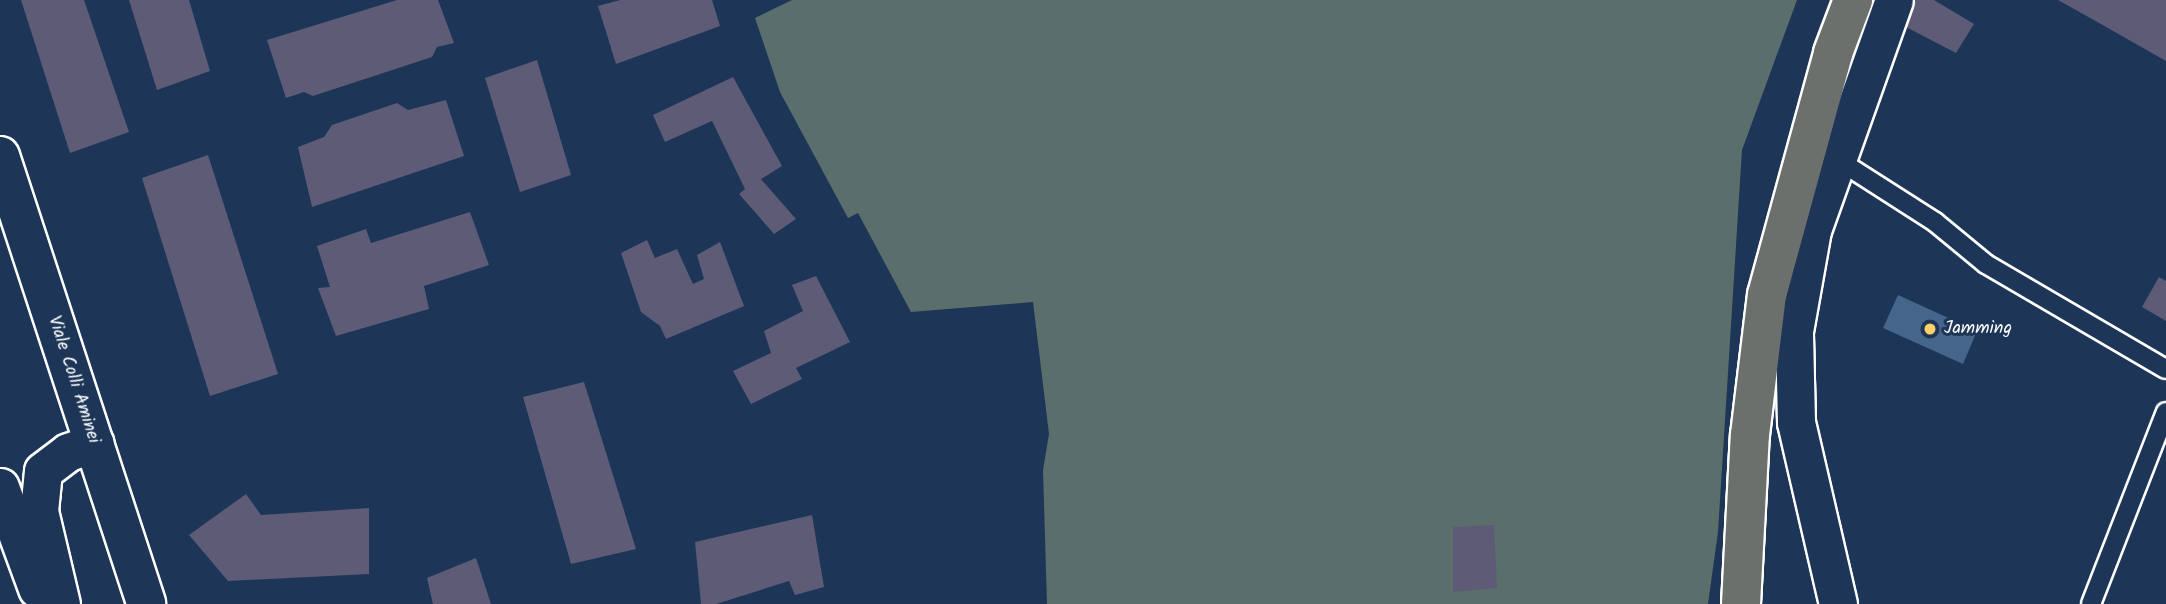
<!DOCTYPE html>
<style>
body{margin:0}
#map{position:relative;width:2166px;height:604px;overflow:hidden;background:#1d3557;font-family:Kalam,sans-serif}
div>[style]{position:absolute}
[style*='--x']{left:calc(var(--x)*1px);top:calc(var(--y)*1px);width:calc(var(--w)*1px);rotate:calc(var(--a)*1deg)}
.green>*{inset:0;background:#5a6f6b}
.water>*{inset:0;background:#45658a}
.building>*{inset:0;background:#5e5b77}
.roads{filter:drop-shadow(2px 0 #fff) drop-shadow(-2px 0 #fff) drop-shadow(0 2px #fff) drop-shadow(0 -2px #fff)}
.service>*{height:18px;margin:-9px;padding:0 9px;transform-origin:9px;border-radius:9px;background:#1d3557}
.minor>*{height:37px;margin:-18.5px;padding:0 18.5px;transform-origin:18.5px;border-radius:18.5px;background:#1d3557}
.secondary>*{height:38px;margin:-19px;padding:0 19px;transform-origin:19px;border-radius:19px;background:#1d3557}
.motorway>*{height:38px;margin:-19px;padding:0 19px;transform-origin:19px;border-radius:19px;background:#6c706d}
.dots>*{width:19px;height:19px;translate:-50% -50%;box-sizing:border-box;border:4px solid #1d3557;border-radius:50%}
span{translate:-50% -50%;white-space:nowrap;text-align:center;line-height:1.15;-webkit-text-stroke:6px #1d3557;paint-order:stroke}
.poi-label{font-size:18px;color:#fff}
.left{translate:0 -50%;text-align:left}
.street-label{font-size:18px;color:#fff}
</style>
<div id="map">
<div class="green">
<div style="clip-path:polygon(792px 0,1797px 0,1742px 150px,1718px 532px,1708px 604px,1047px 604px,1043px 470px,1049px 434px,1033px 302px,911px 312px,858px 213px,848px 218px,780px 92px,755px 18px)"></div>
</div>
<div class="water">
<div style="clip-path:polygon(1898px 295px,1977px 331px,1963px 364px,1883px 328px)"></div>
</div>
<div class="building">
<div style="clip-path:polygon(21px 0,84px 0,129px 132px,70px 153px)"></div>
<div style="clip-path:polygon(129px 0,189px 0,210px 71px,157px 90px)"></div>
<div style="clip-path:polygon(397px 0,438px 0,454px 43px,437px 47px,432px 57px,313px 96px,304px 92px,286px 98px,267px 40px)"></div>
<div style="clip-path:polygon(620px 0,712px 0,720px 26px,616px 64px,598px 6px)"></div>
<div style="clip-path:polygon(1916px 0,1934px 0,1974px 24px,1956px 53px,1904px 26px)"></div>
<div style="clip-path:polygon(2058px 0,2166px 0,2166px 61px,2092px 19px)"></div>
<div style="clip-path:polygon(537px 60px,571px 175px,520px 192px,485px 78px)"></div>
<div style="clip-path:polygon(733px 77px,782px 166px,761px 179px,796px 219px,774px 234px,739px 194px,745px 189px,712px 121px,665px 142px,653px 115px)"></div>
<div style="clip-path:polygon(446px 100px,464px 156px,312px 207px,298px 147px,324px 137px,332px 125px,397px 103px,408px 110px)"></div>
<div style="clip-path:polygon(208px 155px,278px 374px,210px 396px,142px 178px)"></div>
<div style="clip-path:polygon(470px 212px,489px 265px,424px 286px,429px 309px,336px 336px,318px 288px,330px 287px,317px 246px,366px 229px,371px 243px)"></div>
<div style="clip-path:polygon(647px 240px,655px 258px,677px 249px,693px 284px,704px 279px,697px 255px,720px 242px,744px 306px,666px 339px,660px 326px,641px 312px,621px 253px)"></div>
<div style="clip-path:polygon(816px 276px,850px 342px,796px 368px,802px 379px,751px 404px,733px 371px,771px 353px,764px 331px,803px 311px,792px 285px)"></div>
<div style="clip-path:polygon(2159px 277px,2166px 281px,2166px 321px,2142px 307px)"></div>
<div style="clip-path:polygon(584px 382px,636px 549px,571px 564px,523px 397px)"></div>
<div style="clip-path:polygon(246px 494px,261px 515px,369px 508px,369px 574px,228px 581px,189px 535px)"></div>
<div style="clip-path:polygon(812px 515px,824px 587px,795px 595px,789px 581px,716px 604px,701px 604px,695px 542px)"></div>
<div style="clip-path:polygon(1494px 525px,1497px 588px,1453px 592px,1453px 527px)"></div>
<div style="clip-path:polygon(476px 558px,491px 604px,433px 604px,427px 578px)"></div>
</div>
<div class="roads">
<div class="service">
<div style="--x:1835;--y:158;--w:119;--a:32.6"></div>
<div style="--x:1935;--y:222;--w:66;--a:39.5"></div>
<div style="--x:1986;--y:264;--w:208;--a:30.3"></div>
<div style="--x:2091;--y:604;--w:206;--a:-68.7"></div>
</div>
<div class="minor">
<div style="--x:0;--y:487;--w:108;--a:69.9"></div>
<div style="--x:61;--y:604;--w:96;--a:-103.3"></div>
<div style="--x:39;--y:511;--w:40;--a:-84.3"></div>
<div style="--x:43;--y:471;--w:31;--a:-37"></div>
<div style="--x:68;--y:452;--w:28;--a:-19"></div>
<div style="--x:1838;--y:604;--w:187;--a:-103"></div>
<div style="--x:1796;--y:422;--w:91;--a:-91.3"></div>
<div style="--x:1794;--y:331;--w:103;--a:-79.9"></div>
<div style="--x:1812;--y:230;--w:244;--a:-70.4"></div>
</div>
<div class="secondary">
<div style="--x:0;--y:156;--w:471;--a:71.9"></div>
</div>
<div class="motorway">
<div style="--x:1741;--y:604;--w:169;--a:-87"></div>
<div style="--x:1750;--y:435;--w:141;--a:-83.1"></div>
<div style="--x:1767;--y:295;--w:251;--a:-74.7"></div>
<div style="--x:1833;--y:53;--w:57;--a:-69.3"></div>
</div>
</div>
<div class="dots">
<div style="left:1930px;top:329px;background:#ffd166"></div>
</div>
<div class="poi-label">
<span class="left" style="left:1944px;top:329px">Jamming</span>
</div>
<div class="street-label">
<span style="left:73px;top:380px;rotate:72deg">Viale Colli Aminei</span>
</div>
</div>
